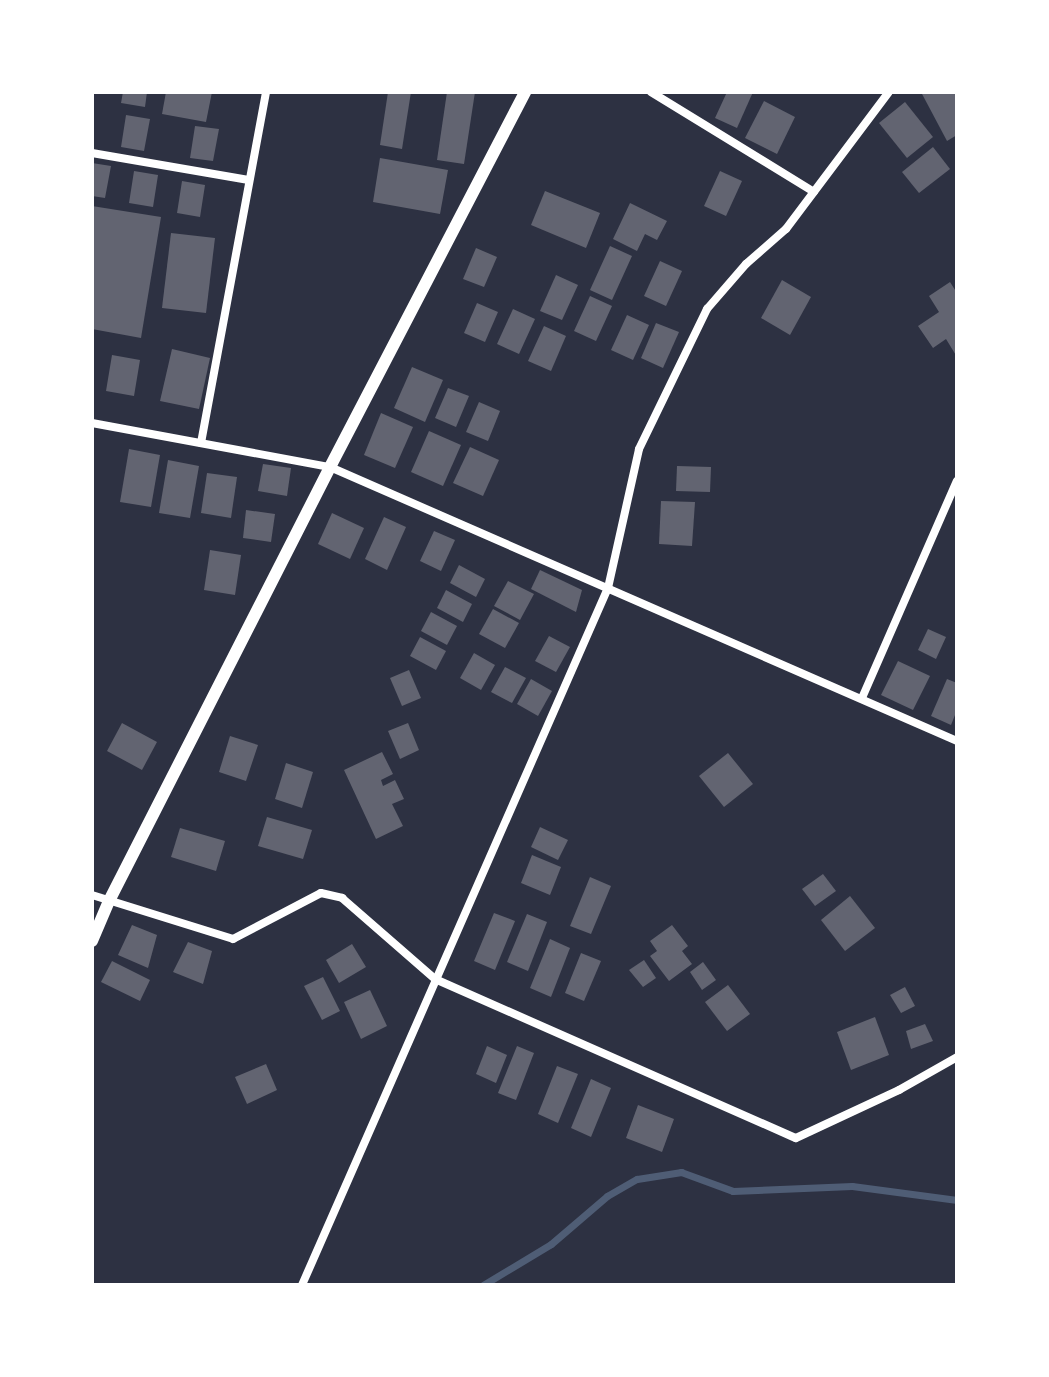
<!DOCTYPE html>
<style>
body{margin:0}
#map{position:relative;width:1049px;height:1377px;overflow:hidden;background:#2d3142;font-family:Lato,sans-serif}
div>[style]{position:absolute}
[style*='--x']{left:calc(var(--x)*1px);top:calc(var(--y)*1px);width:calc(var(--w)*1px);rotate:calc(var(--a)*1deg)}
.stream>*{height:7px;margin:-3.5px;padding:0 3.5px;transform-origin:3.5px;border-radius:3.5px;background:#4f5d75}
.building>*{inset:0;background:#626471}
.minor>*{height:8px;margin:-4px;padding:0 4px;transform-origin:4px;border-radius:4px;background:#fff}
.tertiary>*{height:12px;margin:-6px;padding:0 6px;transform-origin:6px;border-radius:6px;background:#fff}
span{translate:-50% -50%;white-space:nowrap;text-align:center;line-height:1.15;-webkit-text-stroke:8px #fff;paint-order:stroke}
.frame{position:absolute;inset:0;border:94px solid #fff;pointer-events:none}
</style>
<div id="map">
<div class="stream">
<div style="--x:483;--y:1285;--w:79;--a:-31.1"></div>
<div style="--x:551;--y:1244;--w:74;--a:-40.6"></div>
<div style="--x:607;--y:1196;--w:34;--a:-30"></div>
<div style="--x:637;--y:1179;--w:45;--a:-9"></div>
<div style="--x:681;--y:1172;--w:55;--a:20.1"></div>
<div style="--x:733;--y:1191;--w:119;--a:-2.4"></div>
<div style="--x:852;--y:1186;--w:106;--a:7.6"></div>
</div>
<div class="building">
<div style="clip-path:polygon(123px 92px,147px 92px,145px 107px,121px 103px)"></div>
<div style="clip-path:polygon(166px 92px,212px 92px,206px 122px,162px 114px)"></div>
<div style="clip-path:polygon(388px 92px,411px 92px,402px 149px,380px 145px)"></div>
<div style="clip-path:polygon(447px 92px,475px 92px,464px 164px,437px 160px)"></div>
<div style="clip-path:polygon(727px 92px,753px 92px,737px 128px,715px 118px)"></div>
<div style="clip-path:polygon(921px 92px,955px 92px,957px 135px,947px 141px)"></div>
<div style="clip-path:polygon(764px 101px,795px 117px,777px 154px,745px 138px)"></div>
<div style="clip-path:polygon(905px 102px,933px 137px,907px 158px,879px 123px)"></div>
<div style="clip-path:polygon(126px 115px,150px 119px,144px 151px,121px 147px)"></div>
<div style="clip-path:polygon(195px 126px,219px 129px,213px 161px,190px 158px)"></div>
<div style="clip-path:polygon(933px 147px,950px 169px,919px 193px,902px 172px)"></div>
<div style="clip-path:polygon(380px 158px,448px 170px,440px 214px,373px 202px)"></div>
<div style="clip-path:polygon(92px 163px,111px 166px,105px 198px,92px 196px)"></div>
<div style="clip-path:polygon(134px 171px,158px 175px,153px 207px,129px 203px)"></div>
<div style="clip-path:polygon(720px 171px,742px 181px,726px 216px,704px 206px)"></div>
<div style="clip-path:polygon(182px 181px,205px 185px,200px 217px,177px 213px)"></div>
<div style="clip-path:polygon(545px 191px,600px 213px,586px 248px,531px 225px)"></div>
<div style="clip-path:polygon(630px 203px,667px 221px,657px 240px,645px 234px,637px 251px,613px 239px)"></div>
<div style="clip-path:polygon(92px 206px,161px 217px,141px 338px,92px 329px)"></div>
<div style="clip-path:polygon(171px 233px,215px 238px,206px 313px,162px 308px)"></div>
<div style="clip-path:polygon(610px 246px,632px 256px,612px 300px,590px 290px)"></div>
<div style="clip-path:polygon(476px 248px,497px 257px,484px 287px,463px 279px)"></div>
<div style="clip-path:polygon(660px 261px,682px 271px,666px 306px,644px 296px)"></div>
<div style="clip-path:polygon(556px 275px,578px 285px,562px 320px,540px 311px)"></div>
<div style="clip-path:polygon(782px 280px,811px 297px,790px 335px,761px 318px)"></div>
<div style="clip-path:polygon(950px 282px,957px 293px,957px 357px,946px 339px,933px 348px,918px 326px,939px 312px,929px 296px)"></div>
<div style="clip-path:polygon(590px 296px,612px 306px,596px 341px,574px 331px)"></div>
<div style="clip-path:polygon(477px 303px,498px 312px,485px 342px,464px 333px)"></div>
<div style="clip-path:polygon(513px 309px,535px 319px,519px 354px,497px 344px)"></div>
<div style="clip-path:polygon(627px 315px,649px 325px,633px 360px,611px 350px)"></div>
<div style="clip-path:polygon(656px 323px,679px 332px,663px 368px,641px 358px)"></div>
<div style="clip-path:polygon(544px 326px,566px 336px,551px 371px,528px 361px)"></div>
<div style="clip-path:polygon(172px 349px,210px 358px,199px 409px,160px 401px)"></div>
<div style="clip-path:polygon(112px 355px,140px 360px,134px 396px,106px 391px)"></div>
<div style="clip-path:polygon(412px 367px,443px 380px,425px 422px,394px 408px)"></div>
<div style="clip-path:polygon(448px 388px,469px 396px,456px 427px,435px 418px)"></div>
<div style="clip-path:polygon(479px 402px,500px 411px,488px 441px,466px 432px)"></div>
<div style="clip-path:polygon(381px 413px,413px 427px,395px 468px,364px 455px)"></div>
<div style="clip-path:polygon(429px 431px,461px 445px,443px 486px,411px 472px)"></div>
<div style="clip-path:polygon(470px 447px,499px 460px,483px 496px,453px 483px)"></div>
<div style="clip-path:polygon(129px 449px,160px 455px,151px 507px,120px 502px)"></div>
<div style="clip-path:polygon(168px 460px,199px 466px,190px 518px,159px 513px)"></div>
<div style="clip-path:polygon(263px 464px,291px 468px,287px 496px,258px 491px)"></div>
<div style="clip-path:polygon(677px 466px,711px 467px,710px 492px,676px 491px)"></div>
<div style="clip-path:polygon(207px 473px,237px 477px,231px 518px,201px 513px)"></div>
<div style="clip-path:polygon(661px 501px,695px 502px,692px 546px,659px 544px)"></div>
<div style="clip-path:polygon(246px 510px,275px 514px,271px 542px,243px 538px)"></div>
<div style="clip-path:polygon(332px 513px,364px 528px,350px 559px,318px 544px)"></div>
<div style="clip-path:polygon(384px 517px,406px 527px,387px 570px,365px 559px)"></div>
<div style="clip-path:polygon(434px 531px,455px 540px,441px 571px,420px 561px)"></div>
<div style="clip-path:polygon(210px 550px,241px 555px,235px 595px,204px 590px)"></div>
<div style="clip-path:polygon(459px 565px,485px 579px,476px 597px,450px 583px)"></div>
<div style="clip-path:polygon(540px 570px,582px 590px,576px 612px,531px 589px)"></div>
<div style="clip-path:polygon(508px 581px,534px 594px,520px 620px,494px 606px)"></div>
<div style="clip-path:polygon(446px 590px,472px 604px,463px 622px,437px 608px)"></div>
<div style="clip-path:polygon(493px 609px,519px 623px,505px 648px,479px 634px)"></div>
<div style="clip-path:polygon(431px 612px,457px 626px,447px 645px,421px 631px)"></div>
<div style="clip-path:polygon(928px 629px,946px 637px,936px 659px,918px 650px)"></div>
<div style="clip-path:polygon(549px 636px,570px 647px,556px 672px,535px 661px)"></div>
<div style="clip-path:polygon(420px 637px,446px 651px,436px 670px,410px 656px)"></div>
<div style="clip-path:polygon(474px 653px,495px 665px,481px 690px,460px 678px)"></div>
<div style="clip-path:polygon(898px 661px,930px 676px,913px 710px,881px 695px)"></div>
<div style="clip-path:polygon(505px 667px,526px 678px,512px 703px,491px 692px)"></div>
<div style="clip-path:polygon(409px 670px,421px 698px,402px 706px,390px 678px)"></div>
<div style="clip-path:polygon(531px 679px,552px 691px,538px 716px,517px 704px)"></div>
<div style="clip-path:polygon(947px 679px,957px 683px,957px 710px,951px 725px,931px 716px)"></div>
<div style="clip-path:polygon(122px 723px,157px 742px,142px 770px,107px 751px)"></div>
<div style="clip-path:polygon(408px 723px,419px 750px,400px 759px,388px 731px)"></div>
<div style="clip-path:polygon(230px 736px,258px 745px,246px 781px,219px 772px)"></div>
<div style="clip-path:polygon(382px 752px,393px 774px,381px 780px,383px 786px,395px 780px,404px 799px,392px 804px,403px 826px,376px 839px,344px 770px)"></div>
<div style="clip-path:polygon(728px 753px,753px 784px,724px 807px,699px 776px)"></div>
<div style="clip-path:polygon(286px 763px,313px 772px,302px 808px,275px 799px)"></div>
<div style="clip-path:polygon(267px 817px,312px 830px,303px 859px,258px 846px)"></div>
<div style="clip-path:polygon(540px 827px,568px 840px,558px 860px,531px 847px)"></div>
<div style="clip-path:polygon(180px 828px,225px 841px,216px 871px,171px 857px)"></div>
<div style="clip-path:polygon(532px 855px,561px 867px,550px 895px,521px 883px)"></div>
<div style="clip-path:polygon(823px 874px,836px 891px,815px 906px,802px 889px)"></div>
<div style="clip-path:polygon(590px 877px,611px 886px,591px 934px,570px 926px)"></div>
<div style="clip-path:polygon(850px 896px,875px 928px,845px 951px,821px 920px)"></div>
<div style="clip-path:polygon(494px 913px,515px 921px,495px 970px,474px 961px)"></div>
<div style="clip-path:polygon(527px 914px,547px 922px,528px 971px,507px 962px)"></div>
<div style="clip-path:polygon(132px 925px,157px 935px,148px 968px,118px 955px)"></div>
<div style="clip-path:polygon(672px 925px,688px 946px,682px 951px,692px 964px,669px 981px,650px 956px,657px 951px,650px 941px)"></div>
<div style="clip-path:polygon(550px 939px,570px 948px,551px 997px,530px 988px)"></div>
<div style="clip-path:polygon(188px 942px,212px 951px,203px 984px,173px 972px)"></div>
<div style="clip-path:polygon(352px 944px,366px 967px,339px 983px,326px 960px)"></div>
<div style="clip-path:polygon(581px 953px,601px 961px,584px 1001px,565px 993px)"></div>
<div style="clip-path:polygon(644px 960px,656px 978px,643px 987px,629px 970px)"></div>
<div style="clip-path:polygon(112px 961px,150px 980px,140px 1001px,101px 982px)"></div>
<div style="clip-path:polygon(703px 962px,716px 980px,702px 990px,690px 972px)"></div>
<div style="clip-path:polygon(323px 977px,340px 1011px,322px 1020px,304px 986px)"></div>
<div style="clip-path:polygon(728px 985px,750px 1014px,727px 1031px,705px 1002px)"></div>
<div style="clip-path:polygon(905px 987px,915px 1006px,901px 1013px,890px 995px)"></div>
<div style="clip-path:polygon(370px 990px,387px 1026px,361px 1039px,344px 1002px)"></div>
<div style="clip-path:polygon(875px 1017px,889px 1055px,851px 1070px,837px 1032px)"></div>
<div style="clip-path:polygon(925px 1024px,933px 1041px,911px 1049px,906px 1031px)"></div>
<div style="clip-path:polygon(487px 1046px,507px 1055px,496px 1083px,476px 1074px)"></div>
<div style="clip-path:polygon(517px 1046px,534px 1053px,516px 1100px,498px 1093px)"></div>
<div style="clip-path:polygon(266px 1064px,277px 1090px,247px 1104px,235px 1077px)"></div>
<div style="clip-path:polygon(557px 1066px,578px 1074px,558px 1123px,538px 1114px)"></div>
<div style="clip-path:polygon(591px 1079px,611px 1088px,591px 1137px,571px 1128px)"></div>
<div style="clip-path:polygon(638px 1105px,674px 1119px,662px 1152px,626px 1138px)"></div>
</div>
<div class="minor">
<div style="--x:651;--y:92;--w:191;--a:31.5"></div>
<div style="--x:92;--y:153;--w:159;--a:9.8"></div>
<div style="--x:92;--y:423;--w:242;--a:10.5"></div>
<div style="--x:330;--y:467;--w:684;--a:23.61"></div>
<div style="--x:201;--y:443;--w:357;--a:-79.5"></div>
<div style="--x:862;--y:698;--w:237;--a:-66.4"></div>
<div style="--x:92;--y:895;--w:148;--a:17.3"></div>
<div style="--x:233;--y:939;--w:99;--a:-27.6"></div>
<div style="--x:321;--y:893;--w:22;--a:13"></div>
<div style="--x:342;--y:898;--w:123;--a:41.1"></div>
<div style="--x:435;--y:979;--w:394;--a:23.8"></div>
<div style="--x:796;--y:1138;--w:114;--a:-25"></div>
<div style="--x:899;--y:1090;--w:67;--a:-29.6"></div>
<div style="--x:302;--y:1285;--w:761;--a:-66.3"></div>
<div style="--x:608;--y:588;--w:142;--a:-77.4"></div>
<div style="--x:639;--y:449;--w:156;--a:-64.1"></div>
<div style="--x:707;--y:309;--w:60;--a:-49.1"></div>
<div style="--x:746;--y:264;--w:53;--a:-41.2"></div>
<div style="--x:786;--y:229;--w:171;--a:-53.1"></div>
</div>
<div class="tertiary">
<div style="--x:92;--y:941;--w:43;--a:-67"></div>
<div style="--x:109;--y:901;--w:487;--a:-63"></div>
<div style="--x:330;--y:467;--w:423;--a:-62.5"></div>
</div>
<div class="frame"></div>
</div>
